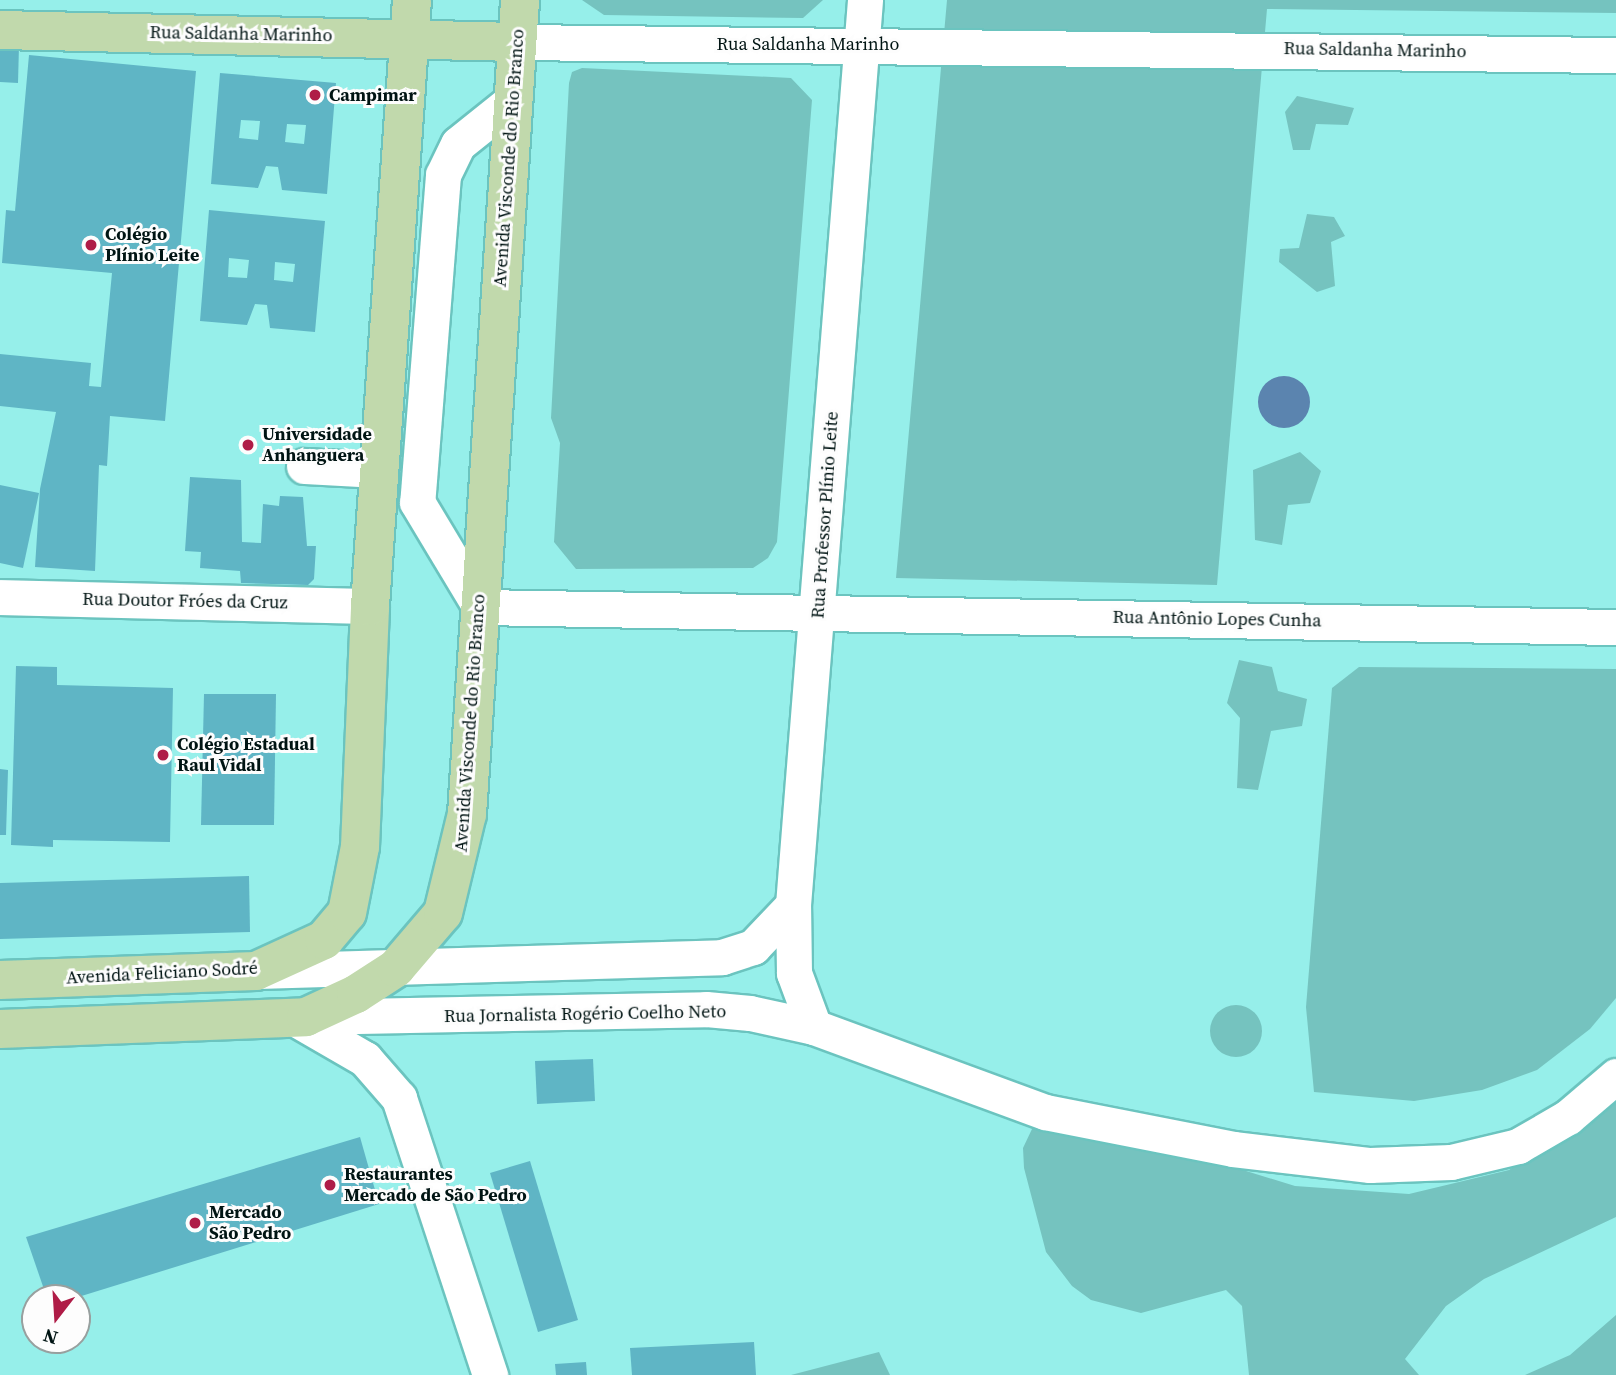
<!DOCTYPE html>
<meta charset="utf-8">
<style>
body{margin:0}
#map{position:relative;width:1616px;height:1375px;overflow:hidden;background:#96efea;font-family:"Source Serif 4",serif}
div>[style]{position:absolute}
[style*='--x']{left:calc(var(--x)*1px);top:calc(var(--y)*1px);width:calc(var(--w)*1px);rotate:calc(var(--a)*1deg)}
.green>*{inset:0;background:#75c3bf}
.round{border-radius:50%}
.water>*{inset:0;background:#5b84af}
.building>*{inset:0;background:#5fb5c5}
.roads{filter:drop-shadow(2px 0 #6bc4bf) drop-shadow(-2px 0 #6bc4bf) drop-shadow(0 2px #6bc4bf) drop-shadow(0 -2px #6bc4bf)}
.minor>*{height:35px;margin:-17.5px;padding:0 17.5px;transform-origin:17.5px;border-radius:17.5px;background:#fff}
.major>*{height:38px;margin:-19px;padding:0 19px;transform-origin:19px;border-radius:19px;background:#c1d9ac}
.dots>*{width:19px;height:19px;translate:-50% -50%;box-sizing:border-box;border:4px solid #fdfdfd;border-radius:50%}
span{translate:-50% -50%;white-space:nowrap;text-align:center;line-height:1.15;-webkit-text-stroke:6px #fdfdfd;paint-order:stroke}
.street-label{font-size:18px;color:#001413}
.poi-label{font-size:18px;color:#001413;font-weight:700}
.left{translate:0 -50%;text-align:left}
.north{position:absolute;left:21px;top:1284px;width:70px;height:70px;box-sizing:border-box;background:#fdfdfd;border:2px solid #98a09f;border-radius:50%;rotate:197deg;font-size:19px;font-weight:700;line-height:28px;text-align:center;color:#001413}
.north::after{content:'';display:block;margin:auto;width:24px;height:32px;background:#af1c47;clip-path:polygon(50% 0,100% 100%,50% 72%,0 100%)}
</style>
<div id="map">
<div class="green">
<div style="clip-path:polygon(582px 0,823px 0,803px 18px,604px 15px)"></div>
<div style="clip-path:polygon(947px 0,1616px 0,1616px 13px,1267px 9px,1217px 585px,896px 578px)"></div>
<div style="clip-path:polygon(582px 68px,791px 78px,812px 100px,777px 542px,768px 558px,753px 568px,576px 569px,554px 542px,560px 443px,551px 418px,569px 83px,572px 72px)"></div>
<div style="clip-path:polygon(1297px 96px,1354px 108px,1348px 125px,1316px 124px,1310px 150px,1293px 150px,1285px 112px)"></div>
<div style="clip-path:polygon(1307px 214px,1334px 217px,1345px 236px,1331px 242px,1335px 286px,1317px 292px,1279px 262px,1280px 249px,1299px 248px)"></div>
<div style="clip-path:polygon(1300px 452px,1321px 471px,1310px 503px,1288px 505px,1282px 545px,1255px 540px,1253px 470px)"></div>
<div style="clip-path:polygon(1239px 660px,1272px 667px,1278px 691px,1307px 699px,1302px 726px,1271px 731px,1258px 790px,1237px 788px,1240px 718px,1227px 703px)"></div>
<div style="clip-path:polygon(1359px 667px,1616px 669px,1616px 998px,1590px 1029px,1537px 1070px,1482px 1090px,1414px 1101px,1314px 1092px,1306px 1007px,1332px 688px)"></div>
<div class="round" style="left:1210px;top:1005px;width:52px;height:52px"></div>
<div style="clip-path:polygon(1616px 1094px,1616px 1217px,1484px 1279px,1446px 1306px,1405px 1359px,1419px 1375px,1249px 1375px,1242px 1306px,1226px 1290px,1141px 1313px,1091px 1300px,1072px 1286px,1046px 1252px,1024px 1168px,1023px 1148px,1032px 1129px,1071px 1117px,1295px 1186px,1409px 1194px,1509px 1170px)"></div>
<div style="clip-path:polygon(1616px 1315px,1616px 1375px,1525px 1375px,1570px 1355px)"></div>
<div style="clip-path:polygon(879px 1352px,890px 1375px,791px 1375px)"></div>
</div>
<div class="water">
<div class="round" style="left:1258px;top:376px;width:52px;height:52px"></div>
</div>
<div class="building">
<div style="clip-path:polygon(0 44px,19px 45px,18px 83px,0 82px)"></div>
<div style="clip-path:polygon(29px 55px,196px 71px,165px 421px,110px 416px,107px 466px,99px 465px,95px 571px,35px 567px,40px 489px,56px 412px,0 406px,0 354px,91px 363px,89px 386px,101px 387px,112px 273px,2px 263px,6px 210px,15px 211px)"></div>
<div style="clip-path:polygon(evenodd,220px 73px,336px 83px,327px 194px,282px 190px,278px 167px,266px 166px,258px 188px,211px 184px,220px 73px,241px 120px,260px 121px,258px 140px,239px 138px,241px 120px,220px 73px,287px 124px,306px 125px,304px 144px,285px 142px,287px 124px)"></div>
<div style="clip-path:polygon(evenodd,209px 210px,325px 221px,315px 332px,270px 328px,267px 305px,255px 304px,247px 325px,200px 321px,209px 210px,229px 258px,249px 260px,247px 278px,228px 277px,229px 258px,209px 210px,275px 262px,295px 264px,293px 282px,274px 280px,275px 262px)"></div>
<div style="clip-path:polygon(190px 477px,241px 480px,242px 542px,261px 543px,263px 504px,279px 506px,280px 496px,303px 497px,307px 546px,316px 546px,314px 579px,308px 585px,241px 583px,240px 571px,200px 568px,201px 552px,185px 551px)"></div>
<div style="clip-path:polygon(0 485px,39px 493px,23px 568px,0 563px)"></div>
<div style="clip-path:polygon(16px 666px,57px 667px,57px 685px,173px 688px,170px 842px,53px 840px,53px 847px,11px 845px)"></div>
<div style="clip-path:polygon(204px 694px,276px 694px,274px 825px,201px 825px)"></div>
<div style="clip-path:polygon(0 769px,8px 770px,6px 835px,0 835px)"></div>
<div style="clip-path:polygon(249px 876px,250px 932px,0 939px,0 883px)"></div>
<div style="clip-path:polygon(593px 1059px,595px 1101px,537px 1104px,535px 1061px)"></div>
<div style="clip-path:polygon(360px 1137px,379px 1204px,75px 1298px,47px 1298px,26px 1237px)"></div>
<div style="clip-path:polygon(530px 1161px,578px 1320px,538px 1332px,490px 1173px)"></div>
<div style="clip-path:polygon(754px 1342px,756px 1375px,632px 1375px,630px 1348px)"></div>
<div style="clip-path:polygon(586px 1362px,587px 1375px,556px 1375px,555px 1364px)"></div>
</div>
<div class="roads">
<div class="minor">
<div style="--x:517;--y:42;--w:1099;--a:0.68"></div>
<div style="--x:513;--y:100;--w:70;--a:141.3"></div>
<div style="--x:458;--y:144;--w:34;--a:116"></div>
<div style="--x:443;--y:175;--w:328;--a:94.5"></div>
<div style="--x:417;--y:502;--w:122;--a:59"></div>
<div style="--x:480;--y:607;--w:1136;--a:1.01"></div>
<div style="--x:304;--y:466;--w:75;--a:3.1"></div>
<div style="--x:0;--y:597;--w:370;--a:1.4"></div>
<div style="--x:257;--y:971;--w:465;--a:-1.7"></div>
<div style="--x:722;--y:957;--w:33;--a:-18"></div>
<div style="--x:753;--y:947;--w:58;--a:-46.4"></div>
<div style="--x:306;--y:1017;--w:400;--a:-1.1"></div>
<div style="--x:706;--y:1009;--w:44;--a:5.2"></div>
<div style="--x:750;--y:1013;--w:66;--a:12.3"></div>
<div style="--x:814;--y:1027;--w:246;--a:20.2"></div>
<div style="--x:1045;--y:1112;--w:192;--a:11.1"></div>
<div style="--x:1233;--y:1149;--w:138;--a:6.7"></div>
<div style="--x:1370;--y:1165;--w:81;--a:-2.1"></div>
<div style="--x:1451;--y:1162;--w:69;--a:-13.4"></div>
<div style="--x:1518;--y:1146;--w:58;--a:-30.1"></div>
<div style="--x:1568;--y:1117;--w:63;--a:-40.5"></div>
<div style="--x:296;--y:1019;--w:80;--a:30.1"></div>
<div style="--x:365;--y:1059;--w:52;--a:48.9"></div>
<div style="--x:399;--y:1098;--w:292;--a:71.8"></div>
<div style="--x:814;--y:1027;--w:58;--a:-110.3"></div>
<div style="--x:794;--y:973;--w:68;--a:-90.8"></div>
<div style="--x:793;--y:905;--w:908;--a:-85.45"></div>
</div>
<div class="major">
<div style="--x:0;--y:30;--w:517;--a:1.33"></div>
<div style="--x:0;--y:980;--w:256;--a:-2"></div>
<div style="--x:256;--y:971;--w:75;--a:-24.5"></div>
<div style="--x:324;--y:940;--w:35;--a:-50"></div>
<div style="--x:347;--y:913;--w:67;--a:-78.9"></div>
<div style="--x:360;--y:847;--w:241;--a:-87.6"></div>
<div style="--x:370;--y:606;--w:607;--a:-86.04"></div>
<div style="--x:0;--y:1029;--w:306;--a:-2.2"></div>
<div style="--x:306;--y:1017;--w:55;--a:-24.7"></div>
<div style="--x:356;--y:994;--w:48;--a:-33"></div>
<div style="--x:396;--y:968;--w:72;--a:-49.5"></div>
<div style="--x:443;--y:913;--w:102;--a:-76.4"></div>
<div style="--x:467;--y:814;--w:816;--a:-86.27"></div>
</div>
</div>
<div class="dots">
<div style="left:315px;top:95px;background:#af1c47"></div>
<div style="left:91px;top:245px;background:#af1c47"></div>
<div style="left:248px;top:445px;background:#af1c47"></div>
<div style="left:163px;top:755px;background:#af1c47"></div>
<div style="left:330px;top:1185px;background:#af1c47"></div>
<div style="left:195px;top:1223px;background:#af1c47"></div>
</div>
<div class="street-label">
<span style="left:241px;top:34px;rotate:1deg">Rua Saldanha Marinho</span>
<span style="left:808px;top:44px">Rua Saldanha Marinho</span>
<span style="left:1375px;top:50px;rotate:1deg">Rua Saldanha Marinho</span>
<span style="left:509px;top:158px;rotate:-86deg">Avenida Visconde do Rio Branco</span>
<span style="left:825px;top:515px;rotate:-86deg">Rua Professor Plínio Leite</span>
<span style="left:185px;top:601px;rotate:1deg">Rua Doutor Fróes da Cruz</span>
<span style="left:1217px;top:619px;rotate:1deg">Rua Antônio Lopes Cunha</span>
<span style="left:470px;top:723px;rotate:-86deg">Avenida Visconde do Rio Branco</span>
<span style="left:162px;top:973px;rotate:-3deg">Avenida Feliciano Sodré</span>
<span style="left:585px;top:1014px;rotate:-1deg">Rua Jornalista Rogério Coelho Neto</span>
</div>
<div class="poi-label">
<span class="left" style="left:329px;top:95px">Campimar</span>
<span class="left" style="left:105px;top:245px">Colégio<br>Plínio Leite</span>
<span class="left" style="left:262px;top:445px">Universidade<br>Anhanguera</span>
<span class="left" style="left:177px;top:755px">Colégio Estadual<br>Raul Vidal</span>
<span class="left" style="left:344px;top:1185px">Restaurantes<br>Mercado de São Pedro</span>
<span class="left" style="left:209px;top:1223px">Mercado<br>São Pedro</span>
</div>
<div class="north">N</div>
</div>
